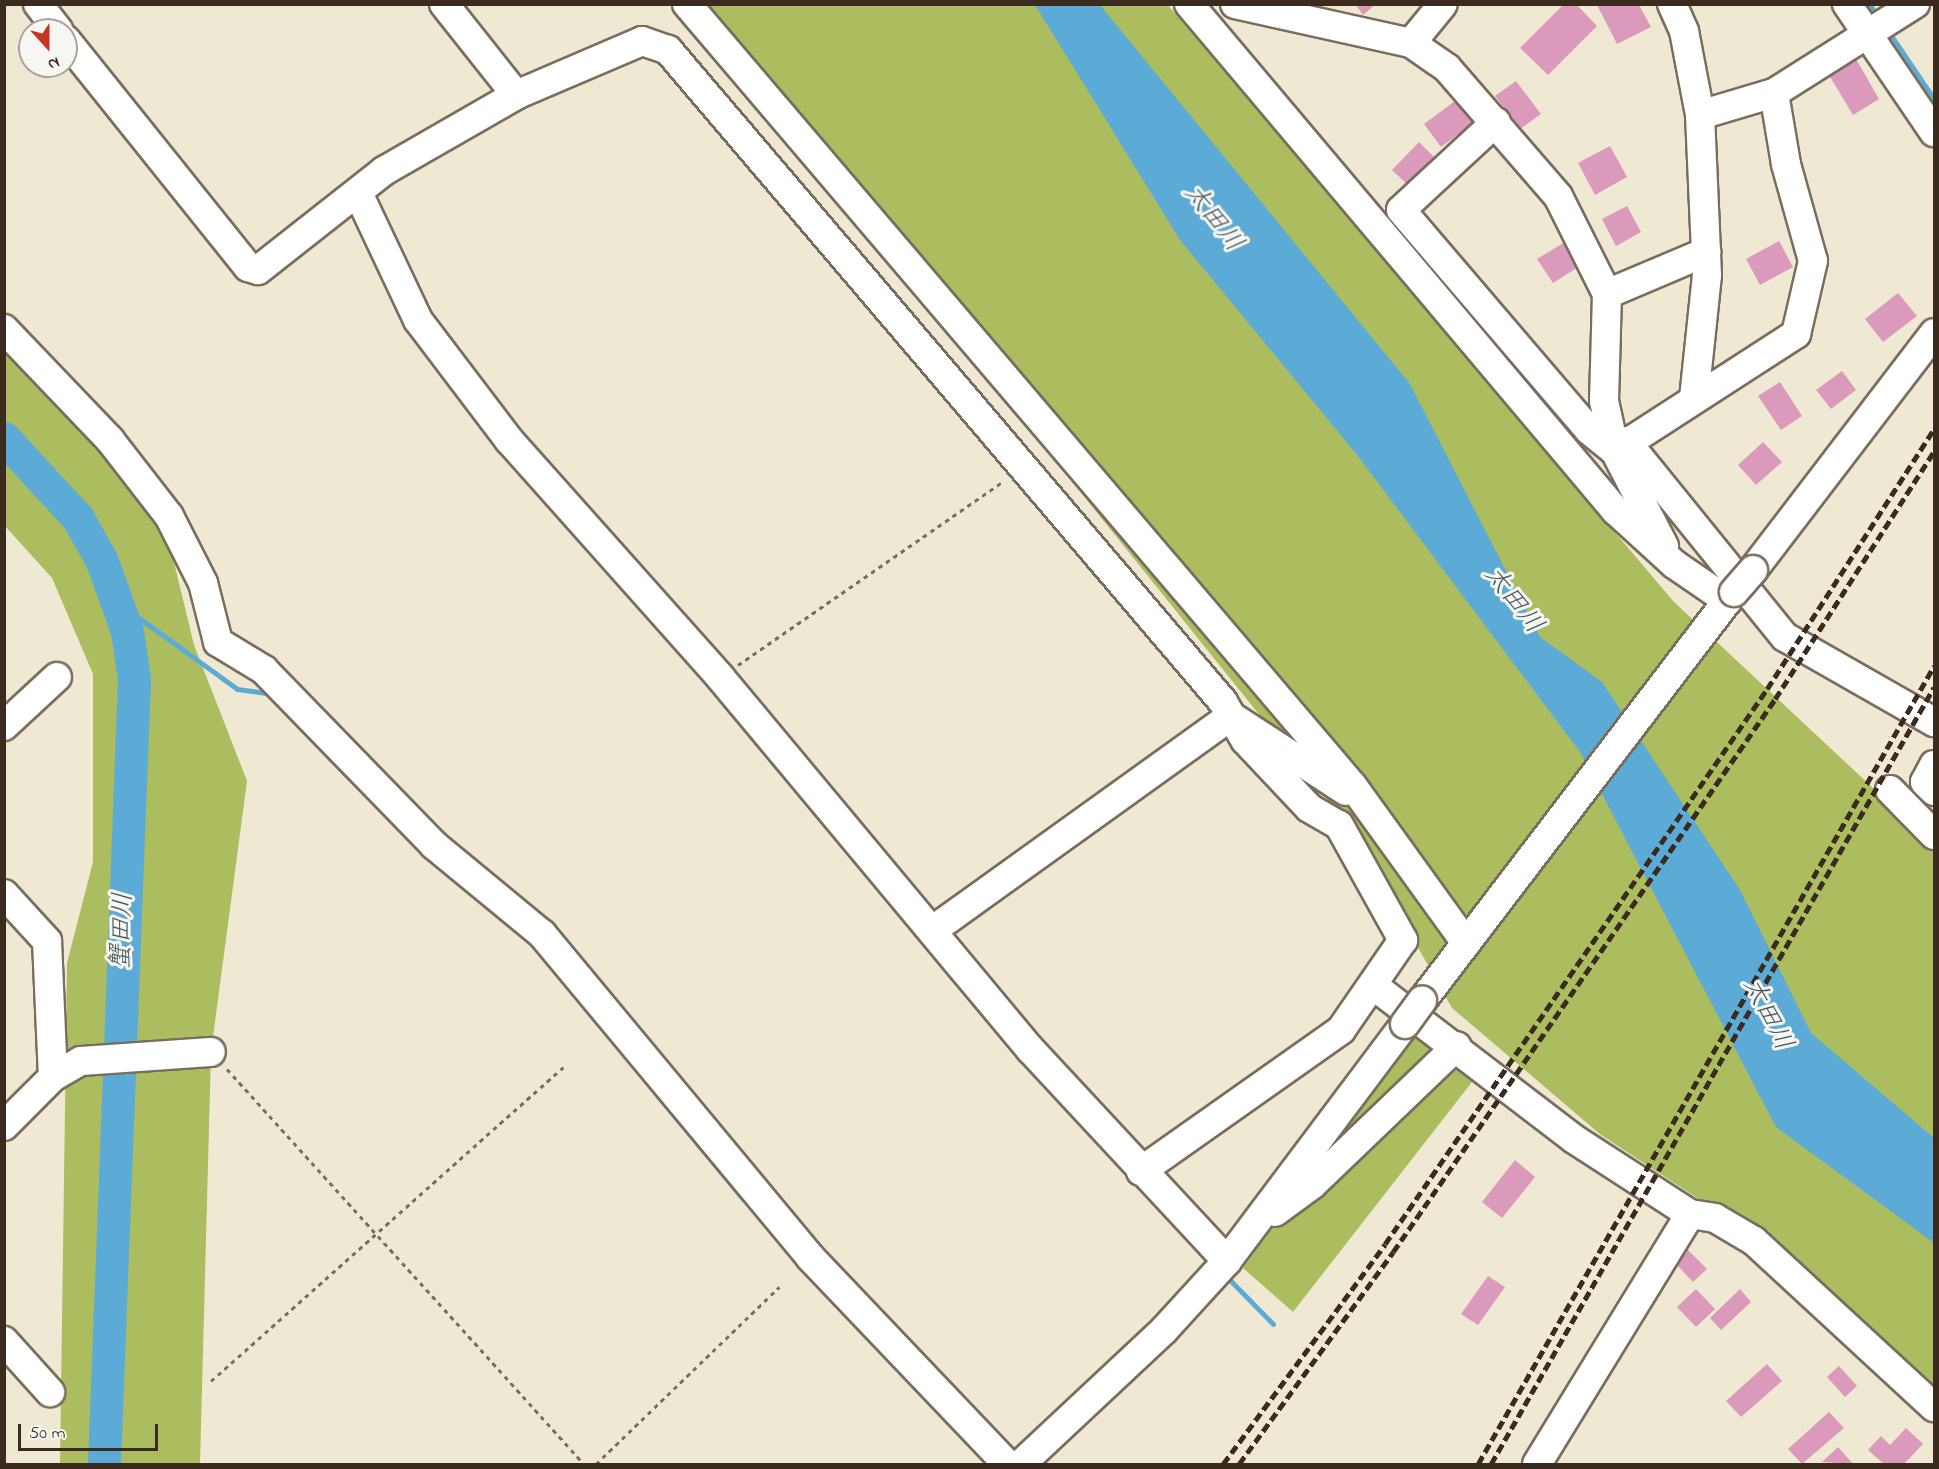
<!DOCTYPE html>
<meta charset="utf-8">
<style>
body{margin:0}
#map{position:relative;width:1939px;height:1469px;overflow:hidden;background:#efe9d3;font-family:"Indie Flower","Klee One",sans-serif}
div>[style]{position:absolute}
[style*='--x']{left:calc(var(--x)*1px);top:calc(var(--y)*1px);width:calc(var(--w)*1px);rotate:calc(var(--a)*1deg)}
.green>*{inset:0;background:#acbd60}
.water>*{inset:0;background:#5cabd6}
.stream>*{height:5px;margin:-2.5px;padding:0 2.5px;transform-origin:2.5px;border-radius:2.5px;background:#5cabd6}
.river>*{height:33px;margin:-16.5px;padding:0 16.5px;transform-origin:16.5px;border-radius:16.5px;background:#5cabd6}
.building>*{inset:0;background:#db99bb}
.path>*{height:3px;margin-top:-1.5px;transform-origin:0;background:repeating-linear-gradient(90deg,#7a6d5d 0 4.5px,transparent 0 9px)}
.roads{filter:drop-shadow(2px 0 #7a6d5d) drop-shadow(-2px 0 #7a6d5d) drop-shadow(0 2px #7a6d5d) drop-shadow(0 -2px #7a6d5d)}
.minor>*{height:28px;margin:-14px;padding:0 14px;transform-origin:14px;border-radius:14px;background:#fff}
.rail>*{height:4.5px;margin-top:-2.25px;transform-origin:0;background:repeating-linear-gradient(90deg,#3b2a1e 0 9px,transparent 0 13.5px)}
.bridges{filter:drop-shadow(2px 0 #7a6d5d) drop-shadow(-2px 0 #7a6d5d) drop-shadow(0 2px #7a6d5d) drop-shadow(0 -2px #7a6d5d)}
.minor-bridge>*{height:28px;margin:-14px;padding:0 14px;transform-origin:14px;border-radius:14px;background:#fff}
span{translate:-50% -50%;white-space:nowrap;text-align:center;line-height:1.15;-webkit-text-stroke:6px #f6f6f2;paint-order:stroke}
.water-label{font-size:26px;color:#47575e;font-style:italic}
.frame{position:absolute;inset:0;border:6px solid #3b2a1e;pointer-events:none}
.north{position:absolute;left:18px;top:18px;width:60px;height:60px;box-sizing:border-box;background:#f6f6f2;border:2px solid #aba49d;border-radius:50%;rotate:159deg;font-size:16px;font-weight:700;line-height:24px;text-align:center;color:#3b2a1e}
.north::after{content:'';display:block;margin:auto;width:21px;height:27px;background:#c8321e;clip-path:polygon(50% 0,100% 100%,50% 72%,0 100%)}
.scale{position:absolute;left:18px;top:1424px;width:140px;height:27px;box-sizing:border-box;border:3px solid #3b2a1e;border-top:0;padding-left:8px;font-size:18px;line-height:21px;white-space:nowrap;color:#3b2a1e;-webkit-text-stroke:4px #f6f6f2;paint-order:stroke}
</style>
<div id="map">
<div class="green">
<div style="clip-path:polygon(689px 5px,1168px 5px,1674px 602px,1934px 845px,1934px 1401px,1778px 1251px,1601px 1135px,1452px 1008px,1352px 830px)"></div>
<div style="clip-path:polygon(5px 340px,165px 525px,194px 645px,247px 781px,211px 1052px,200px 1464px,60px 1464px,67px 963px,93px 862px,93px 674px,52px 578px,5px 526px)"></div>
<div style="clip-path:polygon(1417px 1025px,1479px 1073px,1293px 1312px,1243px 1268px)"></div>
</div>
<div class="water">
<div style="clip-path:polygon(1035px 5px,1100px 5px,1410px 384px,1540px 637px,1602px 682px,1740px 890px,1811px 1033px,1934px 1138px,1934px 1243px,1776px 1127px,1580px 752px,1358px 456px,1180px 240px)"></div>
</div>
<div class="stream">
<div style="--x:1869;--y:4;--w:17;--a:54"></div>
<div style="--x:1890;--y:34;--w:78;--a:55.9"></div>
<div style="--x:117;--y:602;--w:148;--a:35.9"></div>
<div style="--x:237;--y:689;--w:35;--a:8"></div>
<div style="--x:723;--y:703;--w:141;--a:49.9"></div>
<div style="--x:320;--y:748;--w:45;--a:45.9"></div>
<div style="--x:657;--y:1095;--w:135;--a:50.4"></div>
<div style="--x:1226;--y:1276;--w:67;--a:45.6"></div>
</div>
<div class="river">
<div style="--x:4;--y:438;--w:108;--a:47.3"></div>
<div style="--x:77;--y:517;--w:48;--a:60.3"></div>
<div style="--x:101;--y:559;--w:77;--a:70.1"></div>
<div style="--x:127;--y:631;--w:49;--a:81.7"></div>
<div style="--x:134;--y:679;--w:786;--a:92.19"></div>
</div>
<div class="building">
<div style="clip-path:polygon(1355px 4px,1376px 4px,1363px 15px)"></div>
<div style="clip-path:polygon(1564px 4px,1576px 4px,1597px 26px,1548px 75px,1520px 48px)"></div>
<div style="clip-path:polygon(1597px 5px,1639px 5px,1651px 27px,1617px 44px)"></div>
<div style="clip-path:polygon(1856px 59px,1879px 99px,1853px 115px,1829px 75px)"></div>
<div style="clip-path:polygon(1516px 81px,1541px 114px,1520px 129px,1495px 96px)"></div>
<div style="clip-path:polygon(1459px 98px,1476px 121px,1441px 147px,1424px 124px)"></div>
<div style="clip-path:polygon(1419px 142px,1437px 160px,1410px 187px,1392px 170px)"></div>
<div style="clip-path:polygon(1610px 146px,1627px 177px,1595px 195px,1578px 163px)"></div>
<div style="clip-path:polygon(1627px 206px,1641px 232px,1616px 246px,1602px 219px)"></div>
<div style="clip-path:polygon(1779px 241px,1793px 267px,1760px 285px,1746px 259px)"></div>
<div style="clip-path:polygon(1565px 242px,1580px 266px,1553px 283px,1537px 259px)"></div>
<div style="clip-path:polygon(1898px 293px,1917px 316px,1883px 342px,1865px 319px)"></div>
<div style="clip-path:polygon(1842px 371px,1856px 390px,1831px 409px,1816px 390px)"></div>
<div style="clip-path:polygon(1780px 382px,1802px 416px,1781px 430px,1758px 396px)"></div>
<div style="clip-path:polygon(1763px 442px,1782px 462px,1756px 485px,1738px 465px)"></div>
<div style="clip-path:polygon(1515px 1160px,1535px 1177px,1502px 1218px,1482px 1202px)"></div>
<div style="clip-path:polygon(1687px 1249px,1707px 1269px,1693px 1282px,1674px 1262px)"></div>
<div style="clip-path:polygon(1488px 1276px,1505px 1287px,1478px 1325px,1461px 1314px)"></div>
<div style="clip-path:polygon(1696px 1289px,1715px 1309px,1696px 1327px,1677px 1307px)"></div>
<div style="clip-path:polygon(1740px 1289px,1751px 1302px,1721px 1330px,1710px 1318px)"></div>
<div style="clip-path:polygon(1767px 1364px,1782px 1381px,1741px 1417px,1726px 1401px)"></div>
<div style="clip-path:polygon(1839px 1366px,1857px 1386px,1845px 1397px,1827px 1377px)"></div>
<div style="clip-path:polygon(1829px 1412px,1844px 1428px,1802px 1464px,1788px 1449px)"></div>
<div style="clip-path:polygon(1906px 1428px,1923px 1444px,1904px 1464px,1884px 1464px,1868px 1450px,1881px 1436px,1890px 1445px)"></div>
<div style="clip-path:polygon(1838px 1447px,1853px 1464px,1822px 1462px)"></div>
</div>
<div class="path">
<div style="--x:738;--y:665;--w:323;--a:-34.7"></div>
<div style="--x:227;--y:1069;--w:532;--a:47.89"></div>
<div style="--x:211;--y:1381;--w:472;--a:-41.7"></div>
<div style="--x:596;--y:1464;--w:255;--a:-44"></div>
</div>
<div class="roads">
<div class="minor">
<div style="--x:38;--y:4;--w:33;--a:52"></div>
<div style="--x:444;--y:4;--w:116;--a:51.6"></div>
<div style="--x:516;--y:95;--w:137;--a:-23.2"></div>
<div style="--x:642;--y:41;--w:28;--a:19"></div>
<div style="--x:668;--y:50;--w:856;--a:49.59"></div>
<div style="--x:1223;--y:702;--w:44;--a:59.9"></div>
<div style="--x:1245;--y:740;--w:93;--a:46.7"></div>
<div style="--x:1309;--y:808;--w:34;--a:30"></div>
<div style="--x:1339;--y:825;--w:132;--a:60.9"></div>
<div style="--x:1403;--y:940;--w:109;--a:124.6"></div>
<div style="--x:1341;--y:1030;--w:245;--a:144.8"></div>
<div style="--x:687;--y:4;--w:1026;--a:49.59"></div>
<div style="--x:1352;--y:785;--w:195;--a:54.2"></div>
<div style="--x:1189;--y:4;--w:663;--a:49.9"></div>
<div style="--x:1616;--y:511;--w:79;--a:42.4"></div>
<div style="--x:1674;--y:564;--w:65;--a:34.4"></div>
<div style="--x:1235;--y:4;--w:180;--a:12.5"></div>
<div style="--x:1411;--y:43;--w:44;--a:34.8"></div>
<div style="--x:1447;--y:68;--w:169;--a:49.1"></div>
<div style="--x:1558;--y:196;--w:110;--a:63.4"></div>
<div style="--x:1607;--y:294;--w:107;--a:91.6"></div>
<div style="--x:1604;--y:401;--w:51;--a:77.6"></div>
<div style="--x:1615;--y:451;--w:107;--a:62.7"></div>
<div style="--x:1672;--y:4;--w:30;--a:66"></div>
<div style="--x:1684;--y:31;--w:86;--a:79.2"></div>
<div style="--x:1700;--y:115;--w:160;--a:87.5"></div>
<div style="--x:1707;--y:275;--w:125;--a:96"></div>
<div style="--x:1847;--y:4;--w:155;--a:55.8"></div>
<div style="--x:66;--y:40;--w:291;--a:51.3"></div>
<div style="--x:248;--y:267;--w:10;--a:17"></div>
<div style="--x:258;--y:270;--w:160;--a:-38.2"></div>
<div style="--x:384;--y:171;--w:152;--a:-29.9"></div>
<div style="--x:1411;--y:43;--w:50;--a:-50.6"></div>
<div style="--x:1700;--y:115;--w:77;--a:-16.6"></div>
<div style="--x:1774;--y:93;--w:167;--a:-32.3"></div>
<div style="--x:1496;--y:122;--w:129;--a:137.2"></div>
<div style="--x:1401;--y:210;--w:289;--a:49.5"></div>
<div style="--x:1589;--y:430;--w:33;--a:39"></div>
<div style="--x:1615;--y:451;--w:216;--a:-32.9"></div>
<div style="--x:1796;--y:334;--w:75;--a:-76.9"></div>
<div style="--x:1813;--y:261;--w:101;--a:-105.6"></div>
<div style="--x:1786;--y:164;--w:72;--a:-99.6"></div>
<div style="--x:358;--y:193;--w:140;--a:64.7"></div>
<div style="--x:418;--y:320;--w:151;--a:52.8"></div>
<div style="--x:509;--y:440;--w:317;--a:48.3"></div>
<div style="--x:720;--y:677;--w:486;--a:50.2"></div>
<div style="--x:1031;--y:1050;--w:288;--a:47.1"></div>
<div style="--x:1607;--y:294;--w:108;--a:-23"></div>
<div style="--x:4;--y:329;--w:153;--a:46.3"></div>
<div style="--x:110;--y:440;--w:96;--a:52.2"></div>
<div style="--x:169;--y:516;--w:75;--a:63.1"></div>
<div style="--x:203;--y:583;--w:61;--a:75.7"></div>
<div style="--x:218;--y:642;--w:54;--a:31.3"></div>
<div style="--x:264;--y:670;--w:244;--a:45.8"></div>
<div style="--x:434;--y:845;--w:140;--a:39.5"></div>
<div style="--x:542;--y:934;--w:420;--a:50.3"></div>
<div style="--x:810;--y:1257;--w:286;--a:46.4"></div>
<div style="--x:1626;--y:441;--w:252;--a:51"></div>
<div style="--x:1785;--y:637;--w:172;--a:29.7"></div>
<div style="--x:1753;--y:570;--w:298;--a:-52.6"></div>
<div style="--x:4;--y:726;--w:72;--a:-42.8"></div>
<div style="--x:1934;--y:765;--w:19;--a:118"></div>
<div style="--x:1925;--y:782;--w:13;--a:45"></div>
<div style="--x:1890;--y:790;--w:63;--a:45.6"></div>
<div style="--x:4;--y:894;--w:64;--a:47.5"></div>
<div style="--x:47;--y:941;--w:136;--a:87.5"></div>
<div style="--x:933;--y:930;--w:367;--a:-35.7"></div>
<div style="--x:1231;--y:716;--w:137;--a:33.1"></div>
<div style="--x:1374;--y:986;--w:252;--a:37.4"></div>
<div style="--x:1574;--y:1139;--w:138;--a:32.9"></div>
<div style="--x:1690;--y:1214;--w:25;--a:9"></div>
<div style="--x:1715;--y:1218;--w:45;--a:30.5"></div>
<div style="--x:1754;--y:1241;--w:245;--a:42.7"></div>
<div style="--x:1422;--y:1001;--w:514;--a:-52.66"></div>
<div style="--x:4;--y:1126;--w:69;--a:-45"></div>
<div style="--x:53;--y:1077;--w:32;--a:-30"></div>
<div style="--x:81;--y:1061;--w:130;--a:-4"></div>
<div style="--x:1275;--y:1212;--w:47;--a:-36.4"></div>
<div style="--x:1313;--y:1184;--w:199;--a:-43.8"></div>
<div style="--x:4;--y:1341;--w:69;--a:48"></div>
<div style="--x:1021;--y:1464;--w:196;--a:-43.1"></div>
<div style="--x:1164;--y:1330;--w:93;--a:-47.6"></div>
<div style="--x:1227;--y:1261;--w:296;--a:-53.1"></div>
<div style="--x:1537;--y:1464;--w:293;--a:-58.5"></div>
</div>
</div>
<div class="rail">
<div style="--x:1223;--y:1464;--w:273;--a:-53.6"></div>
<div style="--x:1385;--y:1244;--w:674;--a:-55.46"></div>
<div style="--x:1767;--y:689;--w:309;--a:-57.3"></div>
<div style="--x:1239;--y:1464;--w:262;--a:-54"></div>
<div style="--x:1393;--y:1252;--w:672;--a:-55.36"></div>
<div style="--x:1775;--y:699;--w:295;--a:-57.3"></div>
<div style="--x:1478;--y:1464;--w:919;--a:-60.26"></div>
<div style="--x:1491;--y:1464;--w:894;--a:-60.31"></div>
</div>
<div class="bridges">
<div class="minor-bridge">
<div style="--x:1734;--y:592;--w:29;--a:-49"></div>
<div style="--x:1405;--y:1024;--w:29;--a:-54"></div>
</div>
</div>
<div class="water-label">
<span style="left:1212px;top:219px;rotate:52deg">太田川</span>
<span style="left:1512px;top:601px;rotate:52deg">太田川</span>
<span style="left:124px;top:931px;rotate:-88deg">蟹田川</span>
<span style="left:1766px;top:1015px;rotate:63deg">太田川</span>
</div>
<div class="frame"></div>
<div class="north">N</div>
<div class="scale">50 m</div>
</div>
